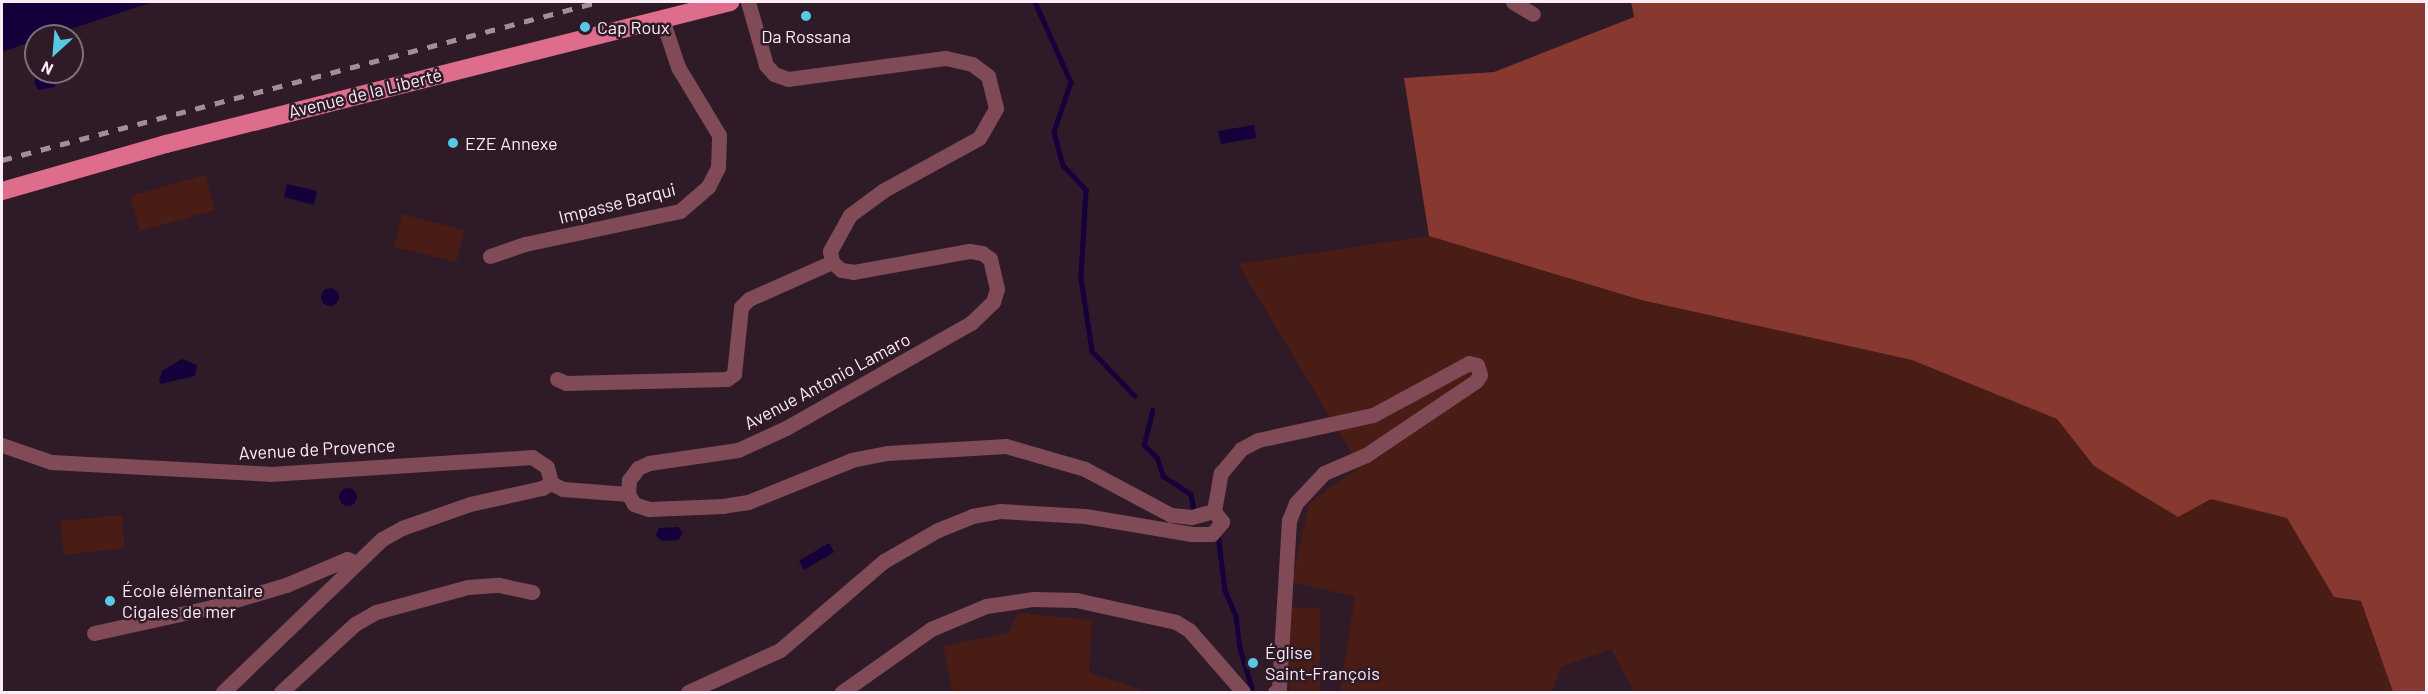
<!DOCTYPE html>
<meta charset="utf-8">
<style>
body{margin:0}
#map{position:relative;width:2428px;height:694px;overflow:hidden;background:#2f1a28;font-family:Barlow,sans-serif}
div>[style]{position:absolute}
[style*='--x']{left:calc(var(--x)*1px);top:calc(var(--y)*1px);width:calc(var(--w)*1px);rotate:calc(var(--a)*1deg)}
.green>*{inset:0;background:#491c16}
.forest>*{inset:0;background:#87392f}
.water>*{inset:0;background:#15003c}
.round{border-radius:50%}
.stream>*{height:4.5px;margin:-2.25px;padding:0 2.25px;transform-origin:2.25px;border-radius:2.25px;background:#15003c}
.minor>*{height:15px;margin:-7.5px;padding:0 7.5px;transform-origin:7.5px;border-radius:7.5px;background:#804a57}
.major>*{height:18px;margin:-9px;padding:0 9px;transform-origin:9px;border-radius:9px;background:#de6d8c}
.rail>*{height:4.5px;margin-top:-2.25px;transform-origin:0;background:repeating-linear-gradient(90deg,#a08e99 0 10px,transparent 0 20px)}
.dots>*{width:16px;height:16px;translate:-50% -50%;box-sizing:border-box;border:3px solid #2f1a28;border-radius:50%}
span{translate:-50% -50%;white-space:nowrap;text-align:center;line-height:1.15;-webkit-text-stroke:5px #2f1a28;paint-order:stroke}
.poi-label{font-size:18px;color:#fbecf5}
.left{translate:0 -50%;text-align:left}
.street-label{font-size:18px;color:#fbecf5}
.frame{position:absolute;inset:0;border:3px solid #fbecf5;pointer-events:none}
.north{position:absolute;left:24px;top:24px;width:60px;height:60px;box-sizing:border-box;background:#2f1a28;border:2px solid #816e7a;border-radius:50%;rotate:206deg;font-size:16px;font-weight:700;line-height:24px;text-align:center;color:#fbecf5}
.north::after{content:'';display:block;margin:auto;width:21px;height:27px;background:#57c9e3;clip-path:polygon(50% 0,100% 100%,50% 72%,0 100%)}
</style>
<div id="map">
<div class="green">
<div style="clip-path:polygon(205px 175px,215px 210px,140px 231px,130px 196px)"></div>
<div style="clip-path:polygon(402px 214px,465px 230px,456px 262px,394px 247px)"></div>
<div style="clip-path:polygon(1429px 236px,1641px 300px,1912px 360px,2057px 419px,2094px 466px,2288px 518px,2334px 597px,2361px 601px,2393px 692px,1634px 692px,1611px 649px,1561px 667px,1552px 692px,1340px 692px,1355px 597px,1292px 582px,1309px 503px,1360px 467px,1238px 264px)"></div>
<div style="clip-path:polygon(122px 515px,125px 548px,64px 555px,60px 521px)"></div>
<div style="clip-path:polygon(1290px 607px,1320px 608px,1320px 692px,1290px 692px)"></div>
<div style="clip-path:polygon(1018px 613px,1092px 620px,1089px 673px,1148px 692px,953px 692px,943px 646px,1008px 633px)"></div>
</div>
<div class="forest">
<div style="clip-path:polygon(1631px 2px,2426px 3px,2426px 692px,2393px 692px,2361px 601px,2334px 597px,2287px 518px,2211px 499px,2178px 517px,2094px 466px,2057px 419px,1912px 360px,1641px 300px,1429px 236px,1404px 78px,1494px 72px,1634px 17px)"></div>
</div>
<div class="water">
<div style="clip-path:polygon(2px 2px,153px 2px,49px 36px,36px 36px,36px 40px,2px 52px)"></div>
<div style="clip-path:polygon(37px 72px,56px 72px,55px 87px,38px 90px,34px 82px)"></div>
<div style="clip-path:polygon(1254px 125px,1256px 138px,1221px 144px,1218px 131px)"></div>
<div style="clip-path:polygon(287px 184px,317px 191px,314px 205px,284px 197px)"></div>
<div class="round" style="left:321px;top:288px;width:18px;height:18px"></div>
<div style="clip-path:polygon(182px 359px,197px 365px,195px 376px,161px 384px,159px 379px,163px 370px)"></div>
<div class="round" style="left:339px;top:488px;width:18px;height:18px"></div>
<div style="clip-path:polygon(678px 527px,683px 533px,678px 540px,662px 541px,656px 536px,659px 528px)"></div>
<div style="clip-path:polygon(829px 543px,834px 552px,804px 570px,799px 561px)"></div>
</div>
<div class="stream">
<div style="--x:1035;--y:2;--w:88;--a:65.8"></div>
<div style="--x:1071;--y:82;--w:53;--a:108.8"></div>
<div style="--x:1054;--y:132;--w:34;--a:75"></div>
<div style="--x:1063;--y:165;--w:34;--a:47"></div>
<div style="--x:1086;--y:190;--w:88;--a:93.3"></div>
<div style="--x:1081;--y:278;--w:74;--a:81.4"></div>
<div style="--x:1092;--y:351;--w:62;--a:46.3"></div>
<div style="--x:1153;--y:410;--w:36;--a:104"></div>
<div style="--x:1144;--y:445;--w:18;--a:43"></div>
<div style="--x:1157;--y:457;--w:20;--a:72"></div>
<div style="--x:1163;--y:476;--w:33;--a:33"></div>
<div style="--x:1191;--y:494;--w:17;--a:80"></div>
<div style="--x:1218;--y:534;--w:56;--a:82.9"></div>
<div style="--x:1225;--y:590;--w:28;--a:67"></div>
<div style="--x:1236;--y:616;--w:32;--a:83"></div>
<div style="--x:1240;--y:648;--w:42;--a:73.3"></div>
</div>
<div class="minor">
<div style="--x:1513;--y:2;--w:23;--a:31"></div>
<div style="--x:490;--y:256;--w:37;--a:-19"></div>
<div style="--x:525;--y:244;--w:158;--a:-12"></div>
<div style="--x:680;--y:211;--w:37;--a:-41"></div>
<div style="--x:708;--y:187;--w:22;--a:-63"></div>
<div style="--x:718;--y:167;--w:32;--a:-88"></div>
<div style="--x:719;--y:135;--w:79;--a:-121.1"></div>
<div style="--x:678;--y:67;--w:51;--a:-108.4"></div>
<div style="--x:557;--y:379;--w:10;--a:24"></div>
<div style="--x:566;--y:383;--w:161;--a:-1.4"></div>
<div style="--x:727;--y:379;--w:9;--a:-36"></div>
<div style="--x:734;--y:374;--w:67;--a:-84"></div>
<div style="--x:741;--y:307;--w:11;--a:-45"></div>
<div style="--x:749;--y:299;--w:91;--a:-24"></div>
<div style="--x:2;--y:445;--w:52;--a:19.1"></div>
<div style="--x:51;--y:462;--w:219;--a:3.1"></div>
<div style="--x:270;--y:474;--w:263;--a:-3.7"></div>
<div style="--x:532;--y:457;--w:18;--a:34"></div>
<div style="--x:547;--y:467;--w:16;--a:76"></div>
<div style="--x:551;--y:483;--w:10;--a:151"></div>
<div style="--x:542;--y:488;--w:74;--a:167.5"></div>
<div style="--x:470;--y:504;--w:72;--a:160.6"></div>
<div style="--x:402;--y:528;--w:23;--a:151"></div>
<div style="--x:382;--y:539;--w:221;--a:136.1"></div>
<div style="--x:551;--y:483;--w:13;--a:27"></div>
<div style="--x:563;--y:489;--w:65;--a:4.4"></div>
<div style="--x:1214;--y:511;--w:39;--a:-80"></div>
<div style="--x:1221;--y:473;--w:31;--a:-50"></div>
<div style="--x:1241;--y:449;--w:19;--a:-28"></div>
<div style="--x:1258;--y:440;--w:118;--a:-12.3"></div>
<div style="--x:1373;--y:415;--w:109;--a:-28.4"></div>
<div style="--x:1469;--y:363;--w:8;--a:14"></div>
<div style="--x:1477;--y:365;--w:10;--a:73"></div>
<div style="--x:1480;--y:375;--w:7;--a:124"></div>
<div style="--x:1476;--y:381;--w:133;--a:146.1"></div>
<div style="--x:1366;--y:455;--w:46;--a:156.8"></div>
<div style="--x:1324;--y:473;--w:41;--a:133"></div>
<div style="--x:1296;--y:503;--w:18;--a:112"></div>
<div style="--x:1289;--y:520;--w:169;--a:93.4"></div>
<div style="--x:1279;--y:689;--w:5;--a:143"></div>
<div style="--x:94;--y:633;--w:121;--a:-12.4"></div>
<div style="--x:212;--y:607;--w:77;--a:-16.6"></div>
<div style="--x:286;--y:585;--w:66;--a:-23.1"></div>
<div style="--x:347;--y:559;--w:8;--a:23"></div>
<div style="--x:281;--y:692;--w:100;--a:-42.6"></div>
<div style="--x:355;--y:624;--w:24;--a:-30"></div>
<div style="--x:376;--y:612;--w:95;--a:-15.2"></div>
<div style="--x:468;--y:587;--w:31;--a:-4"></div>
<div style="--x:499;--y:585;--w:34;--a:12"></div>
<div style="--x:688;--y:692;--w:101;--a:-24.5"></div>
<div style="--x:780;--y:650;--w:137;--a:-40.6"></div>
<div style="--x:884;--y:561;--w:62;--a:-29.9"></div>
<div style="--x:938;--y:530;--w:37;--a:-22"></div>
<div style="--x:972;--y:516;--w:28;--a:-10"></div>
<div style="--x:1000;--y:511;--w:85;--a:3.4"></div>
<div style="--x:1085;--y:516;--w:108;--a:9.6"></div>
<div style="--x:1191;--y:534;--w:21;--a:0"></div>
<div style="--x:1212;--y:534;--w:16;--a:-50"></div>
<div style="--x:1222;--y:522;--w:14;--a:-126"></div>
<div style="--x:1214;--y:511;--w:24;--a:165"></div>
<div style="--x:1191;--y:517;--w:20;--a:-174"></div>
<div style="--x:1171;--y:515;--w:98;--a:-151.9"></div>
<div style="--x:1085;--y:469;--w:82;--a:-163.8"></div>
<div style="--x:1006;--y:446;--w:119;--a:176.6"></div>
<div style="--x:887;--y:453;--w:36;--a:169"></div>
<div style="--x:852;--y:460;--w:112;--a:158"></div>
<div style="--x:748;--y:502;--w:25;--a:171"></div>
<div style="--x:723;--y:506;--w:74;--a:177.7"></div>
<div style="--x:649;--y:509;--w:16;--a:-162"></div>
<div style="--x:634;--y:504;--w:12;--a:-121"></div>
<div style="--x:628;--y:494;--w:14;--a:-86"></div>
<div style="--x:629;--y:480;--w:15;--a:-53"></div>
<div style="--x:638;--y:468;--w:12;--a:-24"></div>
<div style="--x:649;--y:463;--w:90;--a:-8.3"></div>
<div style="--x:738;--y:450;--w:53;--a:-24.6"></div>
<div style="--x:786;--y:428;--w:213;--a:-29.6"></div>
<div style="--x:971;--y:323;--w:30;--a:-44"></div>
<div style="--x:993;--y:302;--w:14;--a:-73"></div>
<div style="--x:997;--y:289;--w:31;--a:-103"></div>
<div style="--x:990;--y:259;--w:10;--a:-143"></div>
<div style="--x:982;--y:253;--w:13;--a:-171"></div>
<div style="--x:969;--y:251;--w:117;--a:169.7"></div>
<div style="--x:854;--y:272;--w:13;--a:-171"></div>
<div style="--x:841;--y:270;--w:12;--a:-138"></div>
<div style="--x:832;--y:262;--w:11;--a:-100"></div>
<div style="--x:830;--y:251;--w:41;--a:-60.9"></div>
<div style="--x:850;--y:215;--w:42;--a:-36.3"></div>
<div style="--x:884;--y:190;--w:108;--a:-28.7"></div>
<div style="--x:979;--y:138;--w:34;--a:-60"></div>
<div style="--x:996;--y:108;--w:33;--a:-104"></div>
<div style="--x:988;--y:76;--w:20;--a:-143"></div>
<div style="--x:972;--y:64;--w:28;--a:-167"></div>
<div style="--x:945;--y:58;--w:158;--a:172.4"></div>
<div style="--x:788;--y:79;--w:15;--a:-160"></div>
<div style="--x:774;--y:74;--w:12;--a:-132"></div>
<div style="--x:766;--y:65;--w:66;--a:-105.9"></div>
<div style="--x:842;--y:692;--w:109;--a:-35.3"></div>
<div style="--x:931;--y:629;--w:60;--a:-22.7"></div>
<div style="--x:986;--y:606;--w:48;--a:-8.5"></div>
<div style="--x:1033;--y:599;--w:43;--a:1.3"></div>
<div style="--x:1076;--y:600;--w:102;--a:12.4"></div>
<div style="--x:1176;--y:622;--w:15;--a:32"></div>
<div style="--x:1189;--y:630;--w:82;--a:48.9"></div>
</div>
<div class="major">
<div style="--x:2;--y:191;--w:171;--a:-16"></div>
<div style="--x:166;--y:144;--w:582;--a:-14.13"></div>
</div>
<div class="rail">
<div style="--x:2;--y:160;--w:617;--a:-14.85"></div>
</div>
<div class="dots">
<div style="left:806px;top:16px;background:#57c9e3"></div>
<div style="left:585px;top:27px;background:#57c9e3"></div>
<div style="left:453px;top:143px;background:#57c9e3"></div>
<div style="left:110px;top:601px;background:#57c9e3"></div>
<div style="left:1253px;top:663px;background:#57c9e3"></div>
</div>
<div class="poi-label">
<span class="left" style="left:597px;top:27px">Cap Roux</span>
<span style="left:806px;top:36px">Da Rossana</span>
<span class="left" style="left:465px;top:143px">EZE Annexe</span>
<span class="left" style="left:122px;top:601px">École élémentaire<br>Cigales de mer</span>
<span class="left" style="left:1265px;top:663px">Église<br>Saint-François</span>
</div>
<div class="street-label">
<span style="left:365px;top:93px;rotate:-14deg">Avenue de la Liberté</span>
<span style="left:617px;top:203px;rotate:-14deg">Impasse Barqui</span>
<span style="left:827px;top:381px;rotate:-28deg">Avenue Antonio Lamaro</span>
<span style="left:317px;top:449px;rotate:-3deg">Avenue de Provence</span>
</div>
<div class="frame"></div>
<div class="north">N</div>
</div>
